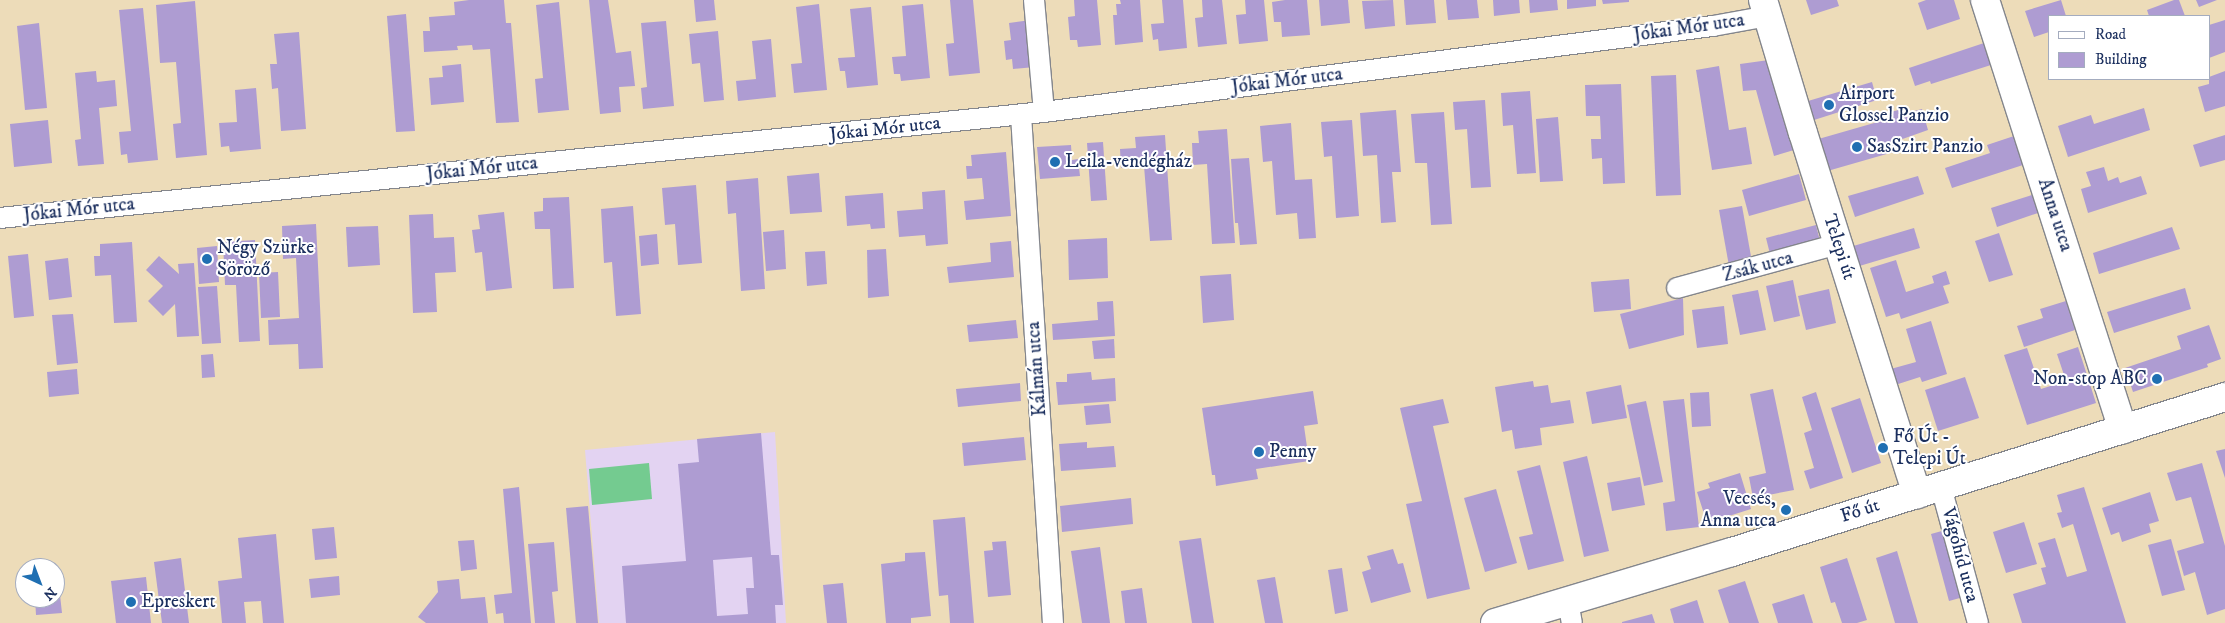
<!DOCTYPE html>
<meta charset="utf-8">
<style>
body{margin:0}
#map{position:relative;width:2225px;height:623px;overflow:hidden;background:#eddcb9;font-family:"IM FELL DW Pica",serif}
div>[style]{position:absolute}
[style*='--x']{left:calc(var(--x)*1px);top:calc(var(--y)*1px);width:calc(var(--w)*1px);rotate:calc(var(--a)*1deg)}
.built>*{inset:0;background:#e3d3f2}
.green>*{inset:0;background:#74cb90}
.building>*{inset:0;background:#ae9cd2}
.roads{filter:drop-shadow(1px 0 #84868c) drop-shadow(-1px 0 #84868c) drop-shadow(0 1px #84868c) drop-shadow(0 -1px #84868c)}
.minor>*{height:20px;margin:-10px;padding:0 10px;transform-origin:10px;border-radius:10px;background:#fff}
.secondary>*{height:28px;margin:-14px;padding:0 14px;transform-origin:14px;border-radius:14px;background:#fff}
.primary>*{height:28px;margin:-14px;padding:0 14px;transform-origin:14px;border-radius:14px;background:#fff}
.dots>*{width:14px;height:14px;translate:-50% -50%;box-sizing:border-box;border:2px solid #fff;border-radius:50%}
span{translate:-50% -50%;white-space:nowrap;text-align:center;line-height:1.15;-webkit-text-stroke:4px #fff;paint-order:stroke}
.street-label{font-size:19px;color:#1b2f5e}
.poi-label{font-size:19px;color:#1b2f5e}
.left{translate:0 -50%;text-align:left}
.right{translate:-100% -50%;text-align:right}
.legend{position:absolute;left:2048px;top:15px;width:162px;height:65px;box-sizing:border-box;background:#fff;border:1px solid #a4acbf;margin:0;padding:6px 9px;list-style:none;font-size:15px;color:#1b2f5e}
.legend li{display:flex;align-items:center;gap:10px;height:25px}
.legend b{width:25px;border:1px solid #a4acbf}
.north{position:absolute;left:15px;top:558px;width:50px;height:50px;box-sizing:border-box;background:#fff;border:1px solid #a4acbf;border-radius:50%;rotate:137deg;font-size:14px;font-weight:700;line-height:20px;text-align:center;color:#1b2f5e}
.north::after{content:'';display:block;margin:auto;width:18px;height:22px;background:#1f6fb2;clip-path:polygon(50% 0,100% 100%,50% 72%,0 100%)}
</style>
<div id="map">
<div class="built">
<div style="clip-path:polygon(775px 432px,786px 623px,599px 623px,585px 450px)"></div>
</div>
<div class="green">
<div style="clip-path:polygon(649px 463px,652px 499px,592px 505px,589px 469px)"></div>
</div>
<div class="building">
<div style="clip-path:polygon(469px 0,504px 0,506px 23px,511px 23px,519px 122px,496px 123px,490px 49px,473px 50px,472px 45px,457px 46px,458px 50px,424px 52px,423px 31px,430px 31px,429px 17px,455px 15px,454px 2px)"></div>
<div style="clip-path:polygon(589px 0,608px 0,616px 53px,631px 51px,635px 86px,619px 87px,621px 112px,600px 114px)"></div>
<div style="clip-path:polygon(694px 0,714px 0,716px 20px,696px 22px)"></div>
<div style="clip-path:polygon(950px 0,973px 0,980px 73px,949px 76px,946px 44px,954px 43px)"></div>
<div style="clip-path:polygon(1074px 0,1097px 0,1101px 45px,1078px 47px,1077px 40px,1070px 40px,1068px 17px,1075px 16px)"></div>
<div style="clip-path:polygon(1120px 0,1140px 0,1143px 42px,1115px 45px,1113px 15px,1117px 15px,1116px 4px,1121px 4px)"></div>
<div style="clip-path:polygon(1162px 0,1183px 0,1187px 48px,1159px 51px,1158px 39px,1153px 40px,1151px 24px,1164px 23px)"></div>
<div style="clip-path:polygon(1202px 0,1222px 0,1227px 44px,1198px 47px,1195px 18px,1203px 17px)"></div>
<div style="clip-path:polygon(1245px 0,1264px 0,1268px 41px,1239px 44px,1236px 15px,1246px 14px)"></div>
<div style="clip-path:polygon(1285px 0,1307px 0,1310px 35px,1282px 37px,1281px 22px,1274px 22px,1272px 2px)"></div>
<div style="clip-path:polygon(1319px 0,1348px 0,1350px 23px,1321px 26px)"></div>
<div style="clip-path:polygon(1393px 0,1395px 26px,1365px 29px,1362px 1px)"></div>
<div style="clip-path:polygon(1404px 0,1434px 0,1436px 23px,1406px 25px)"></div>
<div style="clip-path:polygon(1446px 0,1477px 0,1479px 18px,1448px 20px)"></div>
<div style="clip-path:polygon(1493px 0,1519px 0,1520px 13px,1494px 16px)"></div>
<div style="clip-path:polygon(1529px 0,1557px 0,1558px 10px,1530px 13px)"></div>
<div style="clip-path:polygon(1567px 0,1596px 0,1596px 6px,1567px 9px)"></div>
<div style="clip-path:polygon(1602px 0,1629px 0,1629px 2px,1603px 4px)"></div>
<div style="clip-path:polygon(1806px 0,1837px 0,1839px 6px,1811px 15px)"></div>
<div style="clip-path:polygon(1926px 0,1954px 0,1960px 19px,1927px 30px,1918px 3px)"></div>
<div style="clip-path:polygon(2061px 0,2066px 16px,2049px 16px,2049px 32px,2034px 37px,2025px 11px)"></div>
<div style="clip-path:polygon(2174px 0,2179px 0,2185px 16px,2149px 16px,2147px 10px)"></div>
<div style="clip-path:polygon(2196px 0,2217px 0,2199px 7px)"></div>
<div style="clip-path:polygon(195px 1px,207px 155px,176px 158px,173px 124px,181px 123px,176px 62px,160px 63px,156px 5px)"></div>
<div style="clip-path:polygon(559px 2px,569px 110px,538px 113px,535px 79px,543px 78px,536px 5px)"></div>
<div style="clip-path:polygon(819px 4px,827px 90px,794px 93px,791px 64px,802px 63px,796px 7px)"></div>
<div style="clip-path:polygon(923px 4px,930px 78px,901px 81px,900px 74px,894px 74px,892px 57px,906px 56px,902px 6px)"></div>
<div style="clip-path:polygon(871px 7px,878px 85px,847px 88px,845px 71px,840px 71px,838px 58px,855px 57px,850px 9px)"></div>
<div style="clip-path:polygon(143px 8px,158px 160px,128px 163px,127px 154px,121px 155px,119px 132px,131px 131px,119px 10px)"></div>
<div style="clip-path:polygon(406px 14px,415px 131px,396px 132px,387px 16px)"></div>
<div style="clip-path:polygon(1031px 20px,1035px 67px,1013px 69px,1012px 59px,1006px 60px,1004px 41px,1011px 40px,1009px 23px)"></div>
<div style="clip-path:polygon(2225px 20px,2225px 52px,2209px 58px,2209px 25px)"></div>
<div style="clip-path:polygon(666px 21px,674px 106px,643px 109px,641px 88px,647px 87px,641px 23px)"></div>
<div style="clip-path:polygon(39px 23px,47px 108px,25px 110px,17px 26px)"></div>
<div style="clip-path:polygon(718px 31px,724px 100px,704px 102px,700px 63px,692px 64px,689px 34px)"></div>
<div style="clip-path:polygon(299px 32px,306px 129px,281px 131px,278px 88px,272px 89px,270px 64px,277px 64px,274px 34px)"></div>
<div style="clip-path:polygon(771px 39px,776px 97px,738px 101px,736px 81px,756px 79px,752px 41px)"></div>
<div style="clip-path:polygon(1984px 43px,1991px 65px,1931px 84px,1930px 81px,1915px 86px,1909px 68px)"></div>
<div style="clip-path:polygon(1769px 60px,1794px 150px,1774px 156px,1756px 90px,1743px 91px,1740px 64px)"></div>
<div style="clip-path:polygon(461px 64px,464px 102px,431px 105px,429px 78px,443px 77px,442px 66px)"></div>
<div style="clip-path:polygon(1719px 66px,1729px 130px,1746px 127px,1752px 164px,1712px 170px,1696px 70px)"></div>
<div style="clip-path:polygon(96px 71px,97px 82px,115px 80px,117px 106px,99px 108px,104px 164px,78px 166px,75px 140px,81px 139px,75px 73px)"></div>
<div style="clip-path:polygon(2225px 71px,2225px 106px,2205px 112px,2198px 87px,2209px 84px,2209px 77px)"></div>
<div style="clip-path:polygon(1676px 75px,1681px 195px,1656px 196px,1651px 76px)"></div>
<div style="clip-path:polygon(1872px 82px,1877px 100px,1814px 120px,1808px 101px)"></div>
<div style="clip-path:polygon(1621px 84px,1625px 183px,1603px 184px,1602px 158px,1592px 159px,1591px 139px,1601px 139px,1600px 116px,1586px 116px,1585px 85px)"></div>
<div style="clip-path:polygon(256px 88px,261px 149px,230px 152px,229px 146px,221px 147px,219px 123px,237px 122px,235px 90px)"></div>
<div style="clip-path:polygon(1530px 91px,1536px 173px,1517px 174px,1513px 125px,1503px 126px,1501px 93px)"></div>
<div style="clip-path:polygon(1485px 100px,1491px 187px,1471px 188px,1467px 129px,1455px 130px,1453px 102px)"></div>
<div style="clip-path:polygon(2144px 108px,2150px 130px,2068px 157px,2058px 126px,2091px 115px,2094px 124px)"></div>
<div style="clip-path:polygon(1902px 109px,1903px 114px,1922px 109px,1928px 130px,1894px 142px,1897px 151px,1824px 172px,1815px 140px,1888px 119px,1887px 113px)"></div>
<div style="clip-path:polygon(1396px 110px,1401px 172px,1392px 172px,1396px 222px,1381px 223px,1377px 155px,1363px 156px,1360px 113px)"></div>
<div style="clip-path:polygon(1444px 112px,1452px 224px,1431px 225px,1427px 163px,1415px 163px,1411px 114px)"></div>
<div style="clip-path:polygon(1558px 117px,1563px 181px,1540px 182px,1536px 119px)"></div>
<div style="clip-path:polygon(48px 120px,52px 163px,14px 167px,10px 124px)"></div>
<div style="clip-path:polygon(1352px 120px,1359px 216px,1336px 218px,1332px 156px,1324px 157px,1321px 122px)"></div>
<div style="clip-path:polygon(1291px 123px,1295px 180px,1312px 179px,1316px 238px,1299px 239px,1297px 213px,1276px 215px,1272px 161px,1263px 162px,1260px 126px)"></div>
<div style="clip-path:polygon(1227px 129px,1235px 243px,1212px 244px,1207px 164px,1193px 165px,1192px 143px,1199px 143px,1198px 131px)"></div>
<div style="clip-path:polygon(1165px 135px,1172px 240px,1150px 241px,1144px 166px,1121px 168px,1120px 149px,1136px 148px,1135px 137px)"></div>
<div style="clip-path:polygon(2225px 135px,2225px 160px,2200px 167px,2193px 145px)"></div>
<div style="clip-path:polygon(2014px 136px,2023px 165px,1952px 188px,1945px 168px,1990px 153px,1987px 145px)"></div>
<div style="clip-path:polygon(1103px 142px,1107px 200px,1091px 201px,1087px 143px)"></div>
<div style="clip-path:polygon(1071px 145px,1072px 160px,1078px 159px,1080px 176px,1040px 179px,1037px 147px)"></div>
<div style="clip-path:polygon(1006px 152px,1011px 216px,966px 220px,964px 201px,984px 199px,982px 178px,967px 179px,966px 166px,972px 166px,971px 155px)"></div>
<div style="clip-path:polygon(1249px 158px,1257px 244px,1240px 245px,1238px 223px,1235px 223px,1231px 159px)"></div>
<div style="clip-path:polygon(2104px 167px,2108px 181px,2118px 177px,2120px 183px,2141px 176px,2147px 194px,2088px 213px,2081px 189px,2091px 186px,2086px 172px)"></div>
<div style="clip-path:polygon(819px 173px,822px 212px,790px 214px,787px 176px)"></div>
<div style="clip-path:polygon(1799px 174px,1806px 200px,1749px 216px,1742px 190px)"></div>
<div style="clip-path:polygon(1918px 176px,1924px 194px,1855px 217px,1848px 196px)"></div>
<div style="clip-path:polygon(758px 178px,765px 289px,741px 291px,736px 213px,728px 214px,726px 181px)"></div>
<div style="clip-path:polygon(696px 185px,702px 263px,678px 265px,675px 224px,665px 225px,662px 188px)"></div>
<div style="clip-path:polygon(945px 190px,948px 244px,926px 246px,925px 235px,899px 237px,897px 211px,923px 209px,922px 192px)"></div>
<div style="clip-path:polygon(883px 193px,885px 228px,871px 229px,870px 224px,847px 226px,845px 196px)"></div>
<div style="clip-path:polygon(2032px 195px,2038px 213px,1997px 227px,1991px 208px)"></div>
<div style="clip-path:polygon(569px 197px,574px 288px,553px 289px,550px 229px,535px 229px,534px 212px,543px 211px,543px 198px)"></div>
<div style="clip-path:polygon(633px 206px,641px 314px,616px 316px,612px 262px,604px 263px,601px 209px)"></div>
<div style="clip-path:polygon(1742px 206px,1752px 262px,1729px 266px,1719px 210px)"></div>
<div style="clip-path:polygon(504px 212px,512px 288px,486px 291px,482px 252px,475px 253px,472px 230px,480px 229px,478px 215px)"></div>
<div style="clip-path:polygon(433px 214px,434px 238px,454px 237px,456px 272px,435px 273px,437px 312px,413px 313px,409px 215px)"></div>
<div style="clip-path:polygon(316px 224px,323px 368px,299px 369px,298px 344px,269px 345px,268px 320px,299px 318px,296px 258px,283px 259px,282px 226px)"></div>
<div style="clip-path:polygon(1816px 225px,1821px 245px,1771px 258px,1766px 238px)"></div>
<div style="clip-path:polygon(378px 226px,380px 265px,348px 267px,346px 227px)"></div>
<div style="clip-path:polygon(2172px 227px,2180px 249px,2099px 274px,2093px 253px)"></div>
<div style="clip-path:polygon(1914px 228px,1920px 248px,1856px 267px,1850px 247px)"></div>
<div style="clip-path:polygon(784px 230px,786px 269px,766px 271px,763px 232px)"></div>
<div style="clip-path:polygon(1999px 233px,2013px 275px,1989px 282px,1975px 241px)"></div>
<div style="clip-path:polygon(657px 234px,659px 264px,641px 266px,639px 236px)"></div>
<div style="clip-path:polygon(1107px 238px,1108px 278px,1069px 280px,1068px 240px)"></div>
<div style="clip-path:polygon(255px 240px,260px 341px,239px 342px,236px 285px,225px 285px,223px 242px)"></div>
<div style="clip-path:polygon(1011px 241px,1014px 277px,949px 283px,947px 267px,991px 262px,990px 243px)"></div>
<div style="clip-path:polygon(132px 242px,137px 322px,114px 323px,111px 275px,95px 276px,94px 256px,100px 256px,100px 244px)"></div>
<div style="clip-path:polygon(217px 246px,219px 282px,199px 284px,197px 248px)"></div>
<div style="clip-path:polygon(886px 249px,889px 296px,868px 298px,867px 250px)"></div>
<div style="clip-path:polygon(825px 251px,827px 284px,807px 286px,805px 252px)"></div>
<div style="clip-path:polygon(28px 254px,34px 316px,14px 318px,8px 256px)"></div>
<div style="clip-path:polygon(159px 256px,179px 274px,178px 264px,194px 263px,199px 336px,177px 337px,175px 304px,163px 316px,148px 301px,163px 286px,146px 270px)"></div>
<div style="clip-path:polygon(68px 258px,72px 297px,49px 300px,45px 261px)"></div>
<div style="clip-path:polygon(1896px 260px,1906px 292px,1934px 283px,1932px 276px,1946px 271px,1950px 284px,1943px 286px,1949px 303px,1901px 319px,1899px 313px,1886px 317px,1870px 268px)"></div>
<div style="clip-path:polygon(278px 272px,280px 317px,261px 318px,259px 273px)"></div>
<div style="clip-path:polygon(1231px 274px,1234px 320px,1203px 323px,1200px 276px)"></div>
<div style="clip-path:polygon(1629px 279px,1631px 309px,1594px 312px,1591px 282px)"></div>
<div style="clip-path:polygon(1793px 280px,1800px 316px,1774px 322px,1766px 286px)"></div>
<div style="clip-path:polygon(217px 286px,221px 343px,202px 344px,198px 287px)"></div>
<div style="clip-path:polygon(2185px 288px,2191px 309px,2114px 333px,2107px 312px)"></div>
<div style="clip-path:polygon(1829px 289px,1836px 323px,1806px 330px,1798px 296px)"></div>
<div style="clip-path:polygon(1758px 290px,1766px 330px,1740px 335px,1732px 295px)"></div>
<div style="clip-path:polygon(1683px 298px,1684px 335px,1629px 349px,1620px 314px)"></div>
<div style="clip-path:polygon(1113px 301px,1115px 336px,1053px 340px,1052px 324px,1098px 320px,1097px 302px)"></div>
<div style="clip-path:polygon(2066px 301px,2075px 330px,2024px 347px,2017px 326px,2043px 318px,2040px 309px)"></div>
<div style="clip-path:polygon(1724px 306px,1728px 344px,1697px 348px,1692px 310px)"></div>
<div style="clip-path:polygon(73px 314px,78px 363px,57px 365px,52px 315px)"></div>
<div style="clip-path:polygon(1016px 320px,1018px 338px,969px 342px,967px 325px)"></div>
<div style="clip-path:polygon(1931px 321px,1947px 374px,1922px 382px,1920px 377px,1892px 386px,1887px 370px,1916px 362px,1906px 329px)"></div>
<div style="clip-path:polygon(2209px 325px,2221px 359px,2207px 364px,2208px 367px,2133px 392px,2125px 368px,2181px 349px,2177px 336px)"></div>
<div style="clip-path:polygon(1114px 339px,1115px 358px,1094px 359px,1092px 341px)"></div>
<div style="clip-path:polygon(2078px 347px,2096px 403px,2027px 425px,2004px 355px,2027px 348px,2041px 389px,2066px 381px,2057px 354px)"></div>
<div style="clip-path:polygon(213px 354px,215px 377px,202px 378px,201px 355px)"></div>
<div style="clip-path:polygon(77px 369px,79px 394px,49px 397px,47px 372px)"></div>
<div style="clip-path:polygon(1091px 372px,1092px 380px,1115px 378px,1116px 401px,1058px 405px,1056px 382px,1067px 382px,1067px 374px)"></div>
<div style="clip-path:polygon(1965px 377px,1979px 418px,1938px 431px,1925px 390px)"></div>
<div style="clip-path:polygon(1533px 381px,1534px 387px,1548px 385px,1551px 403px,1570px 400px,1574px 423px,1540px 428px,1542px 445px,1515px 449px,1512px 430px,1502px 432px,1495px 387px)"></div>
<div style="clip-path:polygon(1020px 383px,1021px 401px,958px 407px,956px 389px)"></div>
<div style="clip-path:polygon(1621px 385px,1627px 418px,1592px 424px,1586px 392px)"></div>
<div style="clip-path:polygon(1773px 389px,1794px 490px,1753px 498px,1749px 477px,1766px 473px,1750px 394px)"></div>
<div style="clip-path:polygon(1313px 391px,1318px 424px,1304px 426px,1309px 461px,1256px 469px,1258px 479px,1216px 486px,1215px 475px,1212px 475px,1202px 408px)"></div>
<div style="clip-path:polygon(1709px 392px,1711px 426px,1692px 427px,1690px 393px)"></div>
<div style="clip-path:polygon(1816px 392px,1843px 478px,1810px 489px,1804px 471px,1814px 468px,1804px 433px,1812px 430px,1802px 397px)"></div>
<div style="clip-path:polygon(1860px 398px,1881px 463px,1852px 473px,1831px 408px)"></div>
<div style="clip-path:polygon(1443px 399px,1449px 423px,1433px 426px,1470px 589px,1427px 599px,1406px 504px,1422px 501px,1400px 408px)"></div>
<div style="clip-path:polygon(1684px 399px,1699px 527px,1666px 531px,1663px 503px,1675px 501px,1663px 401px)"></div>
<div style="clip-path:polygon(1646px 401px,1663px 482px,1644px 486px,1627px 405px)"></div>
<div style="clip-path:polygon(1109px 404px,1111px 423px,1086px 425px,1084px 406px)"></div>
<div style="clip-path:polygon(evenodd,761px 433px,771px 555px,779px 555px,783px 605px,775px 605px,776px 623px,626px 623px,622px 566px,686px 561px,678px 464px,699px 462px,697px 439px,761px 433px,752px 557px,754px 588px,746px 588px,748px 614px,717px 616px,713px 560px,752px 557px)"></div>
<div style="clip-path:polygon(1024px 437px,1026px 460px,964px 466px,962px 443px)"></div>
<div style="clip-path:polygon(1087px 442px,1087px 448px,1114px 446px,1116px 467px,1061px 471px,1059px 444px)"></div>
<div style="clip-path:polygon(2225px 449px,2225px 478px,2216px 451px)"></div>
<div style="clip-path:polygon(1587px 456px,1609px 551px,1584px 557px,1563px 462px)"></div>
<div style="clip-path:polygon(2202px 463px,2225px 546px,2225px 609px,2207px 615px,2195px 572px,2184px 576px,2177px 551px,2204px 543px,2191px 497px,2176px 501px,2167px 473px)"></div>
<div style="clip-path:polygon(1540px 465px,1564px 561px,1528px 570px,1519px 537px,1533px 534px,1517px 471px)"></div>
<div style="clip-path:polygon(1740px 473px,1751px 509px,1707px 523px,1697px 492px,1710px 488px,1708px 483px)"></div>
<div style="clip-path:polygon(1640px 477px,1645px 505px,1612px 511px,1607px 483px)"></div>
<div style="clip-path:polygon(519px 487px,531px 623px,504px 623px,503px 613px,496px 614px,494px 595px,512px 593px,503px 489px)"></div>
<div style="clip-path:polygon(2084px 487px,2126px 623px,2022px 623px,2013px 594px,2046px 584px,2041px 568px,2046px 567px,2038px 543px,2055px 538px,2067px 577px,2087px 571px,2073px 524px,2062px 528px,2057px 513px,2062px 512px,2057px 495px)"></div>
<div style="clip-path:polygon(1496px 489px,1517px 563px,1485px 572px,1464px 498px)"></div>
<div style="clip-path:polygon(2150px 492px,2159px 521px,2149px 524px,2151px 532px,2122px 542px,2119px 532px,2111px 535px,2102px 508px)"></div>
<div style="clip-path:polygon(1131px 498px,1133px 524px,1062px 532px,1060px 506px)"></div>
<div style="clip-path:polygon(588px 506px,598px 623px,576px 623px,566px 508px)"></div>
<div style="clip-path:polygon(965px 517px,974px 623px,950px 623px,948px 595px,939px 596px,933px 520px)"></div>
<div style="clip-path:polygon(2024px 522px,2037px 564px,2006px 573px,1993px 532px)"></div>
<div style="clip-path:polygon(334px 527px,337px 558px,315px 560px,312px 529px)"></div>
<div style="clip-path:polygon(1949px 529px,1967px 596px,1949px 601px,1931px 534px)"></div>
<div style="clip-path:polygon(276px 534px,284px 623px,263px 623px,261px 601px,244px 602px,246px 623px,222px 623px,218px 581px,242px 578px,238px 538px)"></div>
<div style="clip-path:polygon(1201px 538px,1214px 623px,1192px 623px,1179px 541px)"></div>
<div style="clip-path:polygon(2171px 539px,2185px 590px,2162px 596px,2148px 545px)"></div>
<div style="clip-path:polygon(474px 540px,477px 569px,461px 571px,458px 541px)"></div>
<div style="clip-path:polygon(1006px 541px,1011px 595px,988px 597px,984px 551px,993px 550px,992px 542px)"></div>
<div style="clip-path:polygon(554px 542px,558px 591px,552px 592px,555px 623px,535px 623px,528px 544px)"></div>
<div style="clip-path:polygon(1100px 547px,1110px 623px,1082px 623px,1071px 551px)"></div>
<div style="clip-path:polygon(1393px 549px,1398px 564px,1403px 563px,1411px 592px,1371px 603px,1362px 572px,1371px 569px,1367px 556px)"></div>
<div style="clip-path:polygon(1897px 551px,1918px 623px,1895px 623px,1876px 558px)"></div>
<div style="clip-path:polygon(925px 552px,931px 616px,911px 618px,911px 623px,886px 623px,881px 564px,905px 561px,905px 553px)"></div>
<div style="clip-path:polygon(181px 558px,189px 623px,162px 623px,154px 562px)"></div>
<div style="clip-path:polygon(1847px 558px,1867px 620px,1857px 623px,1842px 623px,1835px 602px,1831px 603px,1820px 567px)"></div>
<div style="clip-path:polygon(1342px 568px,1348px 611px,1335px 614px,1328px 570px)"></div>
<div style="clip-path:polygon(339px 576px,340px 595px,311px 598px,309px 579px)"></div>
<div style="clip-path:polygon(55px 577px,58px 577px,62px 613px,36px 615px,35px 598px,55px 598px)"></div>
<div style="clip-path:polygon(146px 577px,151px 623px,116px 623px,111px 581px)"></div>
<div style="clip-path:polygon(1275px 577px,1283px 623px,1265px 623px,1257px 580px)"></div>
<div style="clip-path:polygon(459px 579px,461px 599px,485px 597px,488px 623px,426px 623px,418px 617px,438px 592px,437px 581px)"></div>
<div style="clip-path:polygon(1745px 581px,1759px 623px,1729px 623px,1718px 590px)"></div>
<div style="clip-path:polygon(843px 583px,847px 623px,827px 623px,823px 585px)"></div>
<div style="clip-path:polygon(1142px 588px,1147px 623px,1125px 623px,1121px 591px)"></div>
<div style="clip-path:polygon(1804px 594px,1813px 623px,1778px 623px,1772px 604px)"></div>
<div style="clip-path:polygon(1697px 600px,1704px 623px,1674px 623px,1670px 609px)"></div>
<div style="clip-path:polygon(1652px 614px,1655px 623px,1622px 623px,1622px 622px)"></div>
</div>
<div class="roads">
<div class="minor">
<div style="--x:1034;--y:0;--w:112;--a:84.9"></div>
<div style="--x:1021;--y:115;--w:509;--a:86.4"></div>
<div style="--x:0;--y:218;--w:1049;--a:-5.8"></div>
<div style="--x:1044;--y:112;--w:675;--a:-7.33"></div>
<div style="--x:1713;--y:26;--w:56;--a:-10.3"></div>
<div style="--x:1677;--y:288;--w:167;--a:-15.3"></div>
<div style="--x:1941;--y:487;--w:141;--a:74.8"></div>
<div style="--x:1568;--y:601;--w:22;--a:80"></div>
</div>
<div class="secondary">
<div style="--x:1763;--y:0;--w:139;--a:73.3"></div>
<div style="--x:1803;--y:133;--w:379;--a:72.5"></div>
<div style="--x:1985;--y:0;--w:451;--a:72.2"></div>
</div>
<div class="primary">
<div style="--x:1495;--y:623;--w:247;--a:-16.7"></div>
<div style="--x:1732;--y:552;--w:517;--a:-17.45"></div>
</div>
</div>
<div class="dots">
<div style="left:1829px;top:105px;background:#1f6fb2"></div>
<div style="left:1857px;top:147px;background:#1f6fb2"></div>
<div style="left:1055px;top:162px;background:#1f6fb2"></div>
<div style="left:207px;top:259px;background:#1f6fb2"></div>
<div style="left:2157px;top:379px;background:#1f6fb2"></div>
<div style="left:1883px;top:448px;background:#1f6fb2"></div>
<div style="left:1259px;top:452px;background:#1f6fb2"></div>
<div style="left:1786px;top:510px;background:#1f6fb2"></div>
<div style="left:131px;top:602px;background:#1f6fb2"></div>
</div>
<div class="street-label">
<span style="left:1689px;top:28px;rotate:-8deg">Jókai Mór utca</span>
<span style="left:1287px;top:81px;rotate:-7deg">Jókai Mór utca</span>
<span style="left:885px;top:129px;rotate:-6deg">Jókai Mór utca</span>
<span style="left:482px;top:169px;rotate:-6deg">Jókai Mór utca</span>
<span style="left:79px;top:210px;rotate:-6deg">Jókai Mór utca</span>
<span style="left:2055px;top:215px;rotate:72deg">Anna utca</span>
<span style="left:1839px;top:247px;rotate:72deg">Telepi út</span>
<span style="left:1758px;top:267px;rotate:-15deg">Zsák utca</span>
<span style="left:1037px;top:369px;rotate:-94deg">Kálmán utca</span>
<span style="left:1860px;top:511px;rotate:-18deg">Fő út</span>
<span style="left:1960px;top:555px;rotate:75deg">Vágóhíd utca</span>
</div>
<div class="poi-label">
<span class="left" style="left:1839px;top:105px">Airport<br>Glossel Panzio</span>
<span class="left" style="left:1867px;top:147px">SasSzirt Panzio</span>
<span class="left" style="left:1065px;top:162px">Leila-vendégház</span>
<span class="left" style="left:217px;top:259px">Négy Szürke<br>Söröző</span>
<span class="right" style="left:2147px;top:379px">Non-stop ABC</span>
<span class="left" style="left:1893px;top:448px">Fő Út -<br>Telepi Út</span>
<span class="left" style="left:1269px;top:452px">Penny</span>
<span class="right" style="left:1776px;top:510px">Vecsés,<br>Anna utca</span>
<span class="left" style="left:141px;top:602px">Epreskert</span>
</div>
<ul class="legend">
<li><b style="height:6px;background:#fff"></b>Road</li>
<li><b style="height:14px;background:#ae9cd2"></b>Building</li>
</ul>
<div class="north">N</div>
</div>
